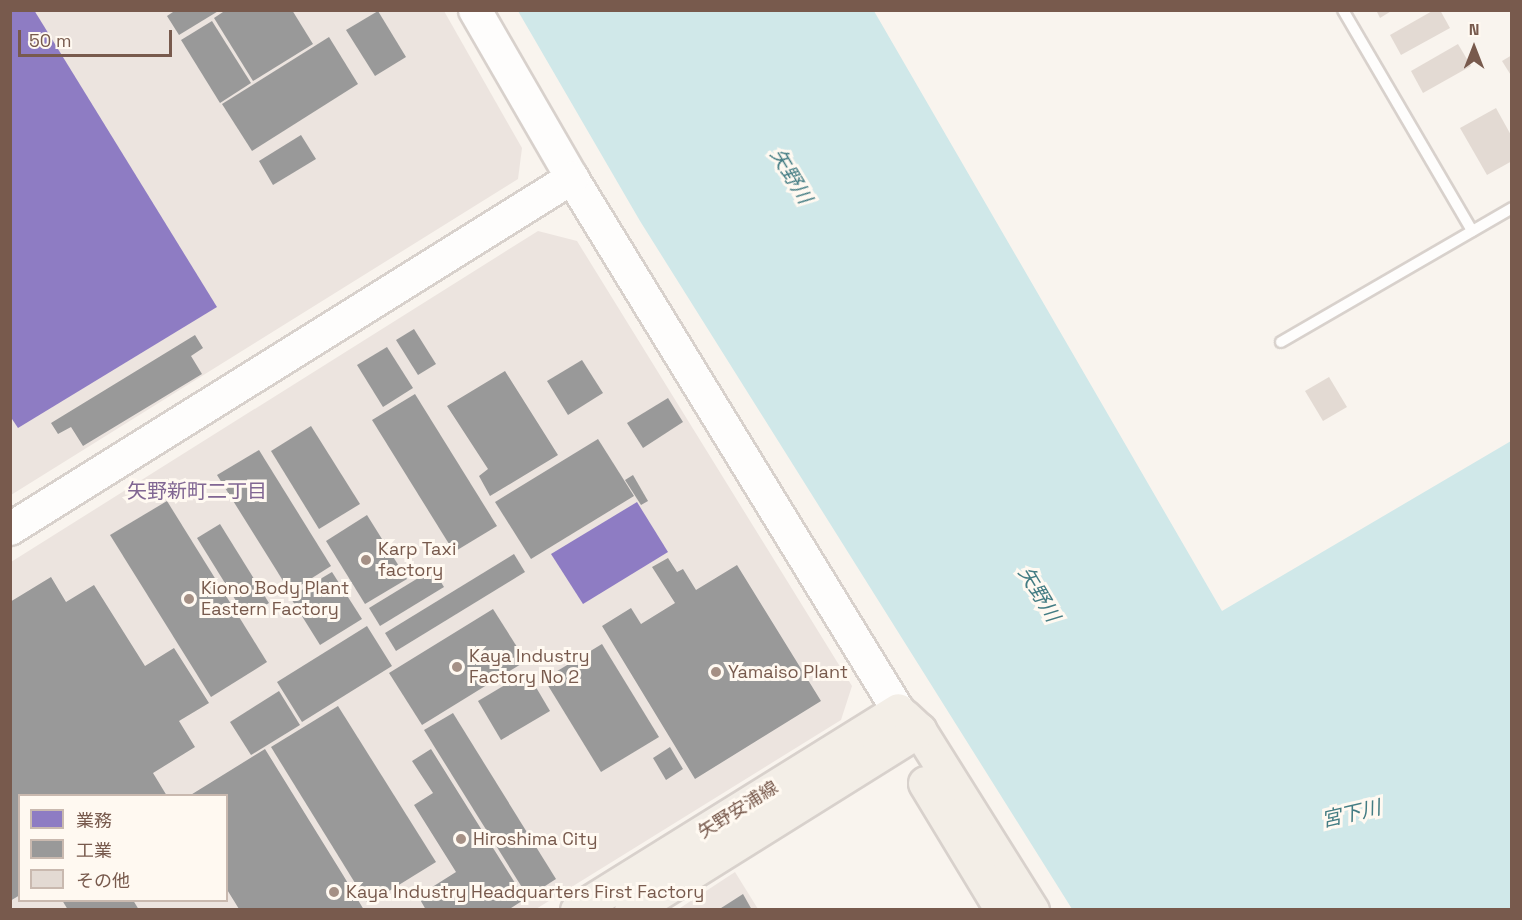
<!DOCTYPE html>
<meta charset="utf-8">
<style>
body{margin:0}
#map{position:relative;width:1522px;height:920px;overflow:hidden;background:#f9f4ee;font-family:"Space Grotesk","Noto Sans JP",sans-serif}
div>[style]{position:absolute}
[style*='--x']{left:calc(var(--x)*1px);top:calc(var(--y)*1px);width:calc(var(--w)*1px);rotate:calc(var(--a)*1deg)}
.industrial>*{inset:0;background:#ece4df}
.water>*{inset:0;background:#d0e8e9}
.offices>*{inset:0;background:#8e7cc3}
.industry>*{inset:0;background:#999}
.building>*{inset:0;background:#e3dad3}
.roads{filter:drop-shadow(2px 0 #d8d1cc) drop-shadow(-2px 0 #d8d1cc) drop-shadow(0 2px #d8d1cc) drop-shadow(0 -2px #d8d1cc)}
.lane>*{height:10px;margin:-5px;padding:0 5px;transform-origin:5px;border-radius:5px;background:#fefdfc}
.secondary>*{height:32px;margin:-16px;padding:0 16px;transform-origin:16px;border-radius:16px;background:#fefdfc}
.primary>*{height:33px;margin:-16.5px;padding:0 16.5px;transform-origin:16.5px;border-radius:16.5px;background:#f3eee7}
.dots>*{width:16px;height:16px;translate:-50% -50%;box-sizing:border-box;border:3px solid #fff9f1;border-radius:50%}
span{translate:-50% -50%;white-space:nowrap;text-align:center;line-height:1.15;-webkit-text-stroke:6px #fff9f1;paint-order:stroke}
.poi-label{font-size:18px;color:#785a4d}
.left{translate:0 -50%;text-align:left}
.street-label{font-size:18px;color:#785a4d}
.water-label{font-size:20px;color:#437c83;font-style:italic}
.neighbourhood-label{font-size:20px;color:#816693}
.frame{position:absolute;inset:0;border:12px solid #785a4d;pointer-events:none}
.legend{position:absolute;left:18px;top:794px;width:210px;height:108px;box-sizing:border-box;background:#fff9f1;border:2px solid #c9b9af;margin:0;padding:8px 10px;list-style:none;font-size:18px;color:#785a4d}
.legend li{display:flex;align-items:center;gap:12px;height:30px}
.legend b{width:30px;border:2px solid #c9b9af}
.north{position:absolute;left:1444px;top:18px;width:60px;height:60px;-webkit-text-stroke:4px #fff9f1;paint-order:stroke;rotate:0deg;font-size:16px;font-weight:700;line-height:24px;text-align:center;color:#785a4d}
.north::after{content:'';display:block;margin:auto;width:21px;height:27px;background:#785a4d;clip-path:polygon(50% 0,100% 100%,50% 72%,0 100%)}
.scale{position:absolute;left:18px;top:30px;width:154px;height:27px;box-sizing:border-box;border:3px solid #785a4d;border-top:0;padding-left:8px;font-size:18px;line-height:21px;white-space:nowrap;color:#785a4d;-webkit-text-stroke:4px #fff9f1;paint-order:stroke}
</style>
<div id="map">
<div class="industrial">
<div style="clip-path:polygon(11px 11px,444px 11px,522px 148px,518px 179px,11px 495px)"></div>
<div style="clip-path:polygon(evenodd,538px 231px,577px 241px,852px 686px,841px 720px,536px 909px,11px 910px,11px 562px,538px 231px,20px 796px,226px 796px,226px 900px,20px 900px,20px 796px)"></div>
<div style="clip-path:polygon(735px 872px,758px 909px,677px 910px)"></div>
</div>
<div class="water">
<div style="clip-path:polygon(518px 11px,874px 11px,1222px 611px,1511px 441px,1511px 909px,1072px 909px,640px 221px)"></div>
</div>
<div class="offices">
<div style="clip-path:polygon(10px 10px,34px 10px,217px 307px,18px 428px,10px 416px)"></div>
<div style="clip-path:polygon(637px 502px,668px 552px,583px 604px,551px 554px)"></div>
</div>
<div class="industry">
<div style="clip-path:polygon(176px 10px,220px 10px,179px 35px,167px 16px)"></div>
<div style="clip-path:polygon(226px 10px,292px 10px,313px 44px,253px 81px,214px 18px)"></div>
<div style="clip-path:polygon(378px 11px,406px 57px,375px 76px,346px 30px)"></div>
<div style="clip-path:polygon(212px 21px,251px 83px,220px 103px,181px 40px)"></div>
<div style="clip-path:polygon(329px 37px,358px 84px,252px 151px,222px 104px)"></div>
<div style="clip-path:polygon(301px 135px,316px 159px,273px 185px,259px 161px)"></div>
<div style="clip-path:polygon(414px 329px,436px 364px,418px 375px,396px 340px)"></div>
<div style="clip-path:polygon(195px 335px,203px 348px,191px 356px,202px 374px,83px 446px,71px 427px,58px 434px,51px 423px)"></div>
<div style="clip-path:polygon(387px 347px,413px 388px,383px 407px,357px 365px)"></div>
<div style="clip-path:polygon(582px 360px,603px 393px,568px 415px,547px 381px)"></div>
<div style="clip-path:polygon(505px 371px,558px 455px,490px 496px,479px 476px,488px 469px,447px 406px)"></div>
<div style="clip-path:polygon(415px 394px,497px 526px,454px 552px,372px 420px)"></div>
<div style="clip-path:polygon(668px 398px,683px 422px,643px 448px,627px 423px)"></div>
<div style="clip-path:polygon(311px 426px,360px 504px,319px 529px,271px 451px)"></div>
<div style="clip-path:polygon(598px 439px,634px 496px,531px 559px,495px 502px)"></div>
<div style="clip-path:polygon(259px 450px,331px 566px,290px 592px,217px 475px)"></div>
<div style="clip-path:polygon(633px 475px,648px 501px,641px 505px,625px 480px)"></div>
<div style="clip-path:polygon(167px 501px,267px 662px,211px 697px,110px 535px)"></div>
<div style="clip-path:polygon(367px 515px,407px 579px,365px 604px,326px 541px)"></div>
<div style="clip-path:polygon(220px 524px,269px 603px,246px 617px,197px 538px)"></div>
<div style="clip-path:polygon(514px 554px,525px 572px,396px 651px,385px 633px)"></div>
<div style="clip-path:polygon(668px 558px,677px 572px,683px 569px,696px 590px,737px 565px,821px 701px,695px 779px,602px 626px,631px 608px,641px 624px,675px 603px,652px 567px)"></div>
<div style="clip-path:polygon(433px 569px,444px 587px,380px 626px,369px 608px)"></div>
<div style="clip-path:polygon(332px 572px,362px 619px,320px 645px,290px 597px)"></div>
<div style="clip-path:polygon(51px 577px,66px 602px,94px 585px,145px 666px,174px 648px,209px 703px,179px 721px,195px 747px,153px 773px,167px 796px,20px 796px,20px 895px,10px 901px,10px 602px)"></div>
<div style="clip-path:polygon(493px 609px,526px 661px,422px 725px,389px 673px)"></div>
<div style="clip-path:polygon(367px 626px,392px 666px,302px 722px,277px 682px)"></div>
<div style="clip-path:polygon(602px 644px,659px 737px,601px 772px,544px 679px)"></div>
<div style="clip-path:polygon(527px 672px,550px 711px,501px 740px,478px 701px)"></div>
<div style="clip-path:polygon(279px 691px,300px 725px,251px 755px,230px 722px)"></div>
<div style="clip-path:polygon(338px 706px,436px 862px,368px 904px,271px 747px)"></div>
<div style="clip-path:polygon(453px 713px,556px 879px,528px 897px,424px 730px)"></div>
<div style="clip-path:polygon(670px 747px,683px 769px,666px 780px,653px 758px)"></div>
<div style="clip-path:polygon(265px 749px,343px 875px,364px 910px,239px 909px,226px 888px,226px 796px,189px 796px)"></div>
<div style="clip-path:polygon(431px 749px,525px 899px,508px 910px,426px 910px,418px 896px,456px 872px,414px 805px,433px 793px,412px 761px)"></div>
<div style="clip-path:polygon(743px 894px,752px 910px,718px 910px)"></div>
<div style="clip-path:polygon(62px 900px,133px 900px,139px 910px,68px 910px)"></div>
</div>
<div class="building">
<div style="clip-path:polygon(1376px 10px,1393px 10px,1380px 18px)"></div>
<div style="clip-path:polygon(1434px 10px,1440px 10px,1450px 28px,1401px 55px,1390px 35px)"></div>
<div style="clip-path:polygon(1458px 44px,1471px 66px,1423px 93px,1411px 71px)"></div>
<div style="clip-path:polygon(1512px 55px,1512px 77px,1502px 61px)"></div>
<div style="clip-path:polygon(1496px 108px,1512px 137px,1512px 161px,1487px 175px,1460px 128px)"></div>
<div style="clip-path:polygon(1329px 377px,1347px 407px,1323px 421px,1305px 391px)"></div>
</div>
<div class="roads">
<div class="lane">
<div style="--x:1343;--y:10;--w:256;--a:59.7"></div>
<div style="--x:1281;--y:342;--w:267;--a:-30.1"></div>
</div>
<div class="secondary">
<div style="--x:475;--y:10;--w:194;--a:60"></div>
<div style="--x:572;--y:178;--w:624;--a:58.5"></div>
<div style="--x:10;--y:529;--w:663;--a:-31.99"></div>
</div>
<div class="primary">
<div style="--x:904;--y:716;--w:21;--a:43"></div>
<div style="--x:919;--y:730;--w:213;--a:57.9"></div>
<div style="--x:925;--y:783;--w:149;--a:58.8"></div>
<div style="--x:577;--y:910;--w:378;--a:-31.9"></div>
<div style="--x:631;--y:910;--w:340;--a:-32"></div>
</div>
</div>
<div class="dots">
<div style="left:366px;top:560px;background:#a59085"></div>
<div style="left:189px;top:599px;background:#a59085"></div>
<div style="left:457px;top:667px;background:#a59085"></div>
<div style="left:716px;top:672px;background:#a59085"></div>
<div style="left:461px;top:839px;background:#a59085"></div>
<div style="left:334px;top:892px;background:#a59085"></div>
</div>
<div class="poi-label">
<span class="left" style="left:378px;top:560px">Karp Taxi<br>factory</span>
<span class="left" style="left:201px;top:599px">Kiono Body Plant<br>Eastern Factory</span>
<span class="left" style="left:469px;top:667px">Kaya Industry<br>Factory No 2</span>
<span class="left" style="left:728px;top:672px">Yamaiso Plant</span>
<span class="left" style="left:473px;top:839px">Hiroshima City</span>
<span class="left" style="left:346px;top:892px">Kaya Industry Headquarters First Factory</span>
</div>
<div class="street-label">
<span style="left:738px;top:810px;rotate:-32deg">矢野安浦線</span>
</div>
<div class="water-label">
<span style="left:791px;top:176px;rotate:59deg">矢野川</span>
<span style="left:1039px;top:594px;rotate:59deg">矢野川</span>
<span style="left:1351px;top:814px;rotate:-13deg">宮下川</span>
</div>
<div class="neighbourhood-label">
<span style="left:197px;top:491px">矢野新町二丁目</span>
</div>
<div class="frame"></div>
<ul class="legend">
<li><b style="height:16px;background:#8e7cc3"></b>業務</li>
<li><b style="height:16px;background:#999"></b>工業</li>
<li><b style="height:16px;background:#e3dad3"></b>その他</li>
</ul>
<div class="north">N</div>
<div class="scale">50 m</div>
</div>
